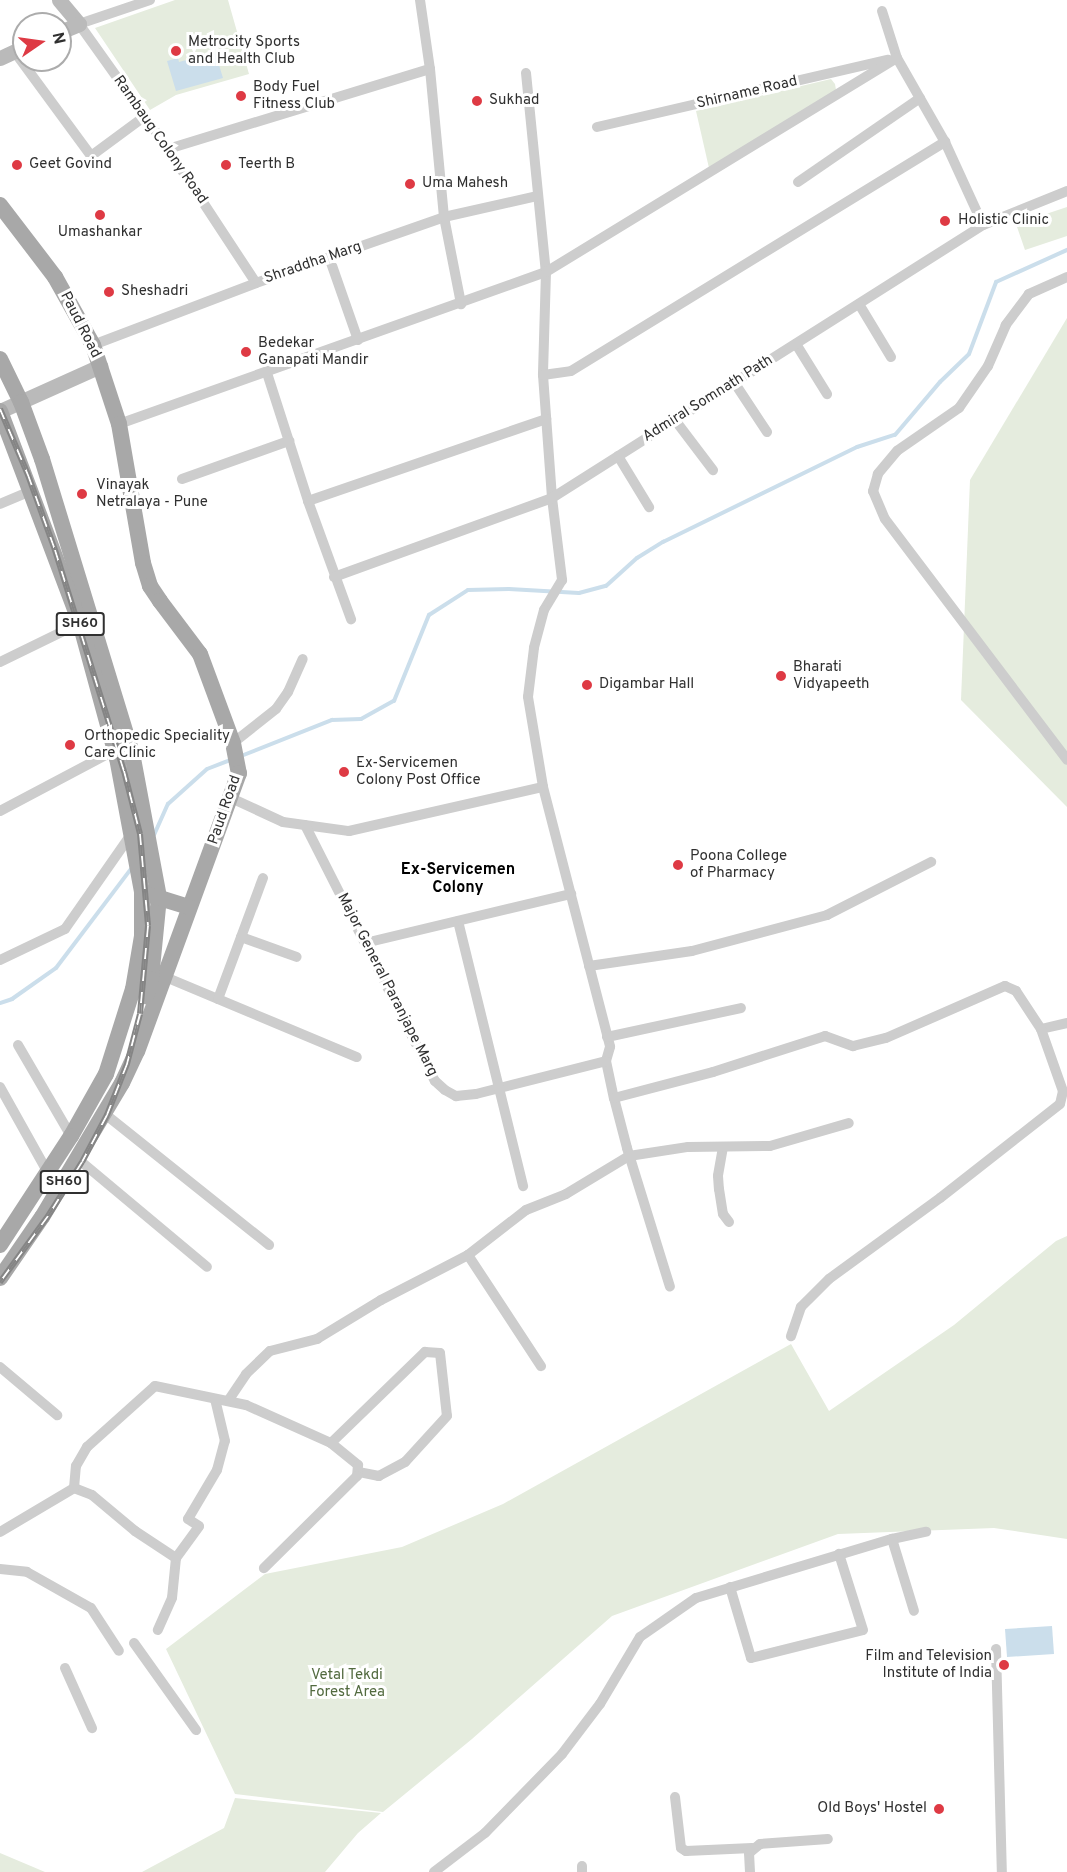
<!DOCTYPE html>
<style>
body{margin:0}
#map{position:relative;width:1067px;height:1872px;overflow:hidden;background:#fff;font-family:Overpass,sans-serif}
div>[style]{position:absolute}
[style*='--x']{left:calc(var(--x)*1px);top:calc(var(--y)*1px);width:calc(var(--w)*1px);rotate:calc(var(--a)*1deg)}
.green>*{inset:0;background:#e5ecde}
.water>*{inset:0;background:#cbdeeb}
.stream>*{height:4px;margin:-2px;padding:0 2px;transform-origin:2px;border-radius:2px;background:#cbdeeb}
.street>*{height:10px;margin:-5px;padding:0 5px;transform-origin:5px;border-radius:5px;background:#cdcdcd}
.secondary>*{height:15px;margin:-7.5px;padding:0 7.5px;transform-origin:7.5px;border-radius:7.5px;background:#bababa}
.primary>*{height:16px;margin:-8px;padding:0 8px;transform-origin:8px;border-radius:8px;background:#a8a8a8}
.rail>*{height:6px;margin-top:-3px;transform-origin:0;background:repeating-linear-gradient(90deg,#fff 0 11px,#858585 0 22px);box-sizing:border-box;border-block:2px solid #858585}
.dots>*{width:16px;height:16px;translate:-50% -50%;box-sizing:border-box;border:3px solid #fff;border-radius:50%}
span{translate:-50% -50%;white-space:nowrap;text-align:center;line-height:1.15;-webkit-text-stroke:6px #fff;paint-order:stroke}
.shield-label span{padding:2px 4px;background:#fff;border:2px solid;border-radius:4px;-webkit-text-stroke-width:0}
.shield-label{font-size:14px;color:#303030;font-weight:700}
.poi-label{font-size:15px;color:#303030}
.left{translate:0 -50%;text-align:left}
.right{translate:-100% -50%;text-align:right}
.street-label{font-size:15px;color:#303030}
.park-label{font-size:15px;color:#526a3f}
.neighbourhood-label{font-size:16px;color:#000;font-weight:700}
.north{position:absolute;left:12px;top:12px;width:60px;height:60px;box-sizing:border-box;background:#fff;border:2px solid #acacac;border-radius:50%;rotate:77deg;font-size:16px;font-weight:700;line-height:24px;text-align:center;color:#303030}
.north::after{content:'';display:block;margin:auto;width:21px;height:27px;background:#de3a44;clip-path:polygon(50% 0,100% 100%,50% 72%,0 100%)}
</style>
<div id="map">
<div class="green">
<div style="clip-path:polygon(175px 0,228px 0,249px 74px,176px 95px,150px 110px,95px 28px)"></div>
<div style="clip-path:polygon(831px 79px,835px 84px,836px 90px,709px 168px,696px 111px)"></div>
<div style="clip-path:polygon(1067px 207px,1067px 236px,1025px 250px,1016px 224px)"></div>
<div style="clip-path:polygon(1067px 318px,1067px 807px,961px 700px,970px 480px)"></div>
<div style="clip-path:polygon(1067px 1236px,1067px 1539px,994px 1528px,838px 1534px,612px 1616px,472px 1739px,383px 1812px,235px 1794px,166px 1649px,265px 1574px,402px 1547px,503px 1504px,791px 1344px,829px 1411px,954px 1325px,1056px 1241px)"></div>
<div style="clip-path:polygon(235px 1798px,381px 1813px,358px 1833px,325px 1872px,142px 1872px,224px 1828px)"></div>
<div style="clip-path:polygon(0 1853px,45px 1872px,0 1872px)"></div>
</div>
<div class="water">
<div style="clip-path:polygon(215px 52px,223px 78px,176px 91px,167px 61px,178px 58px,179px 62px)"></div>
<div style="clip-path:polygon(1052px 1626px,1054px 1654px,1007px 1657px,1005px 1629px)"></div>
</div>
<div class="stream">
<div style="--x:241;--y:756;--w:98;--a:-21.6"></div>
<div style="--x:332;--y:720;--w:29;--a:-2"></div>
<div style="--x:361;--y:719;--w:38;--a:-29"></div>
<div style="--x:394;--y:701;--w:93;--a:-67.9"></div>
<div style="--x:429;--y:615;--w:46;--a:-32.7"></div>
<div style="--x:468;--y:590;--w:41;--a:-1.4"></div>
<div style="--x:509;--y:589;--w:70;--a:3.3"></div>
<div style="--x:579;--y:593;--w:28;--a:-15"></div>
<div style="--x:606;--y:586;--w:42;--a:-42.1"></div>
<div style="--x:637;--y:558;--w:31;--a:-32"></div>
<div style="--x:663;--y:542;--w:216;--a:-26.1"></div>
<div style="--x:857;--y:447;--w:40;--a:-18"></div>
<div style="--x:895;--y:435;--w:70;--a:-49.7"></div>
<div style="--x:940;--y:382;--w:40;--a:-44"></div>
<div style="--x:969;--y:354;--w:77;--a:-69.4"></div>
<div style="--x:996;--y:282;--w:78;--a:-24.3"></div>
<div style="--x:154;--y:835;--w:34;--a:-66"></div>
<div style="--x:168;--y:804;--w:52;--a:-41.9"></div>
<div style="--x:207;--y:769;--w:26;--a:-21"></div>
<div style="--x:0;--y:1003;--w:13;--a:-18"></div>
<div style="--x:12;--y:999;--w:54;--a:-35.2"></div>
<div style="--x:56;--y:968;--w:124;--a:-52.9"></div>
</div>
<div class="street">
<div style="--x:150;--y:0;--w:75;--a:161.3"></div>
<div style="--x:79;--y:24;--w:153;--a:54.5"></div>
<div style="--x:168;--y:149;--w:160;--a:56.7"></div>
<div style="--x:420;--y:0;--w:70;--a:81.8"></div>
<div style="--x:430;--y:69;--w:149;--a:84.6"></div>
<div style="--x:444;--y:217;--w:89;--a:78.9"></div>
<div style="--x:882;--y:11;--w:49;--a:72.3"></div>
<div style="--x:897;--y:58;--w:97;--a:60.3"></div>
<div style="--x:945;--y:142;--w:91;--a:65.4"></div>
<div style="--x:14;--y:51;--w:130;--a:53.7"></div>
<div style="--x:91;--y:156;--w:67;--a:-36.5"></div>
<div style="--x:526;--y:73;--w:200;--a:84.3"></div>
<div style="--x:546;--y:272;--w:103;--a:91.7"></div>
<div style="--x:543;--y:375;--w:123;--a:85.8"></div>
<div style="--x:552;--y:498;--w:83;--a:83"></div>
<div style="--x:562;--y:580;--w:35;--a:121"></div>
<div style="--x:544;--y:610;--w:39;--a:105"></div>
<div style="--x:534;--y:648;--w:49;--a:97"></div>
<div style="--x:528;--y:697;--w:91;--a:80.5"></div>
<div style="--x:543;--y:787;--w:268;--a:75.5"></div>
<div style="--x:610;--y:1047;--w:15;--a:106"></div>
<div style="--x:606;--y:1061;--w:38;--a:78"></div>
<div style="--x:614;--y:1098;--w:52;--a:75.4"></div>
<div style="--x:627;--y:1148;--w:145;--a:72.8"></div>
<div style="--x:597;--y:127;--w:299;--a:-13"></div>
<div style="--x:168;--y:149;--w:274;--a:-17"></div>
<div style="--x:798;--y:182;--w:148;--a:-34.5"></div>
<div style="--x:329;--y:257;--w:88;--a:70.7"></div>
<div style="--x:1067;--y:277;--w:42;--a:155.9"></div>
<div style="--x:1029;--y:294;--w:39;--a:127"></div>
<div style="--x:1006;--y:325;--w:45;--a:113.7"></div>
<div style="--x:988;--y:366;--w:51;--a:124.6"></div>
<div style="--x:959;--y:408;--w:75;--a:145.3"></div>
<div style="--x:897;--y:451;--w:30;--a:130"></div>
<div style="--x:878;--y:474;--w:18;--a:106"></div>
<div style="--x:873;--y:491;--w:30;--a:67"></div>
<div style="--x:885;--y:519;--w:302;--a:52.9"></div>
<div style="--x:859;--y:304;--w:62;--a:58.9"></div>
<div style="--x:796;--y:344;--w:59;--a:58.2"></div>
<div style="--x:93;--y:345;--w:174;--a:-20.8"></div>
<div style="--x:256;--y:283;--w:199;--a:-19.3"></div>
<div style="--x:444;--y:217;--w:95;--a:-12.7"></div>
<div style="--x:267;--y:373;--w:134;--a:72.2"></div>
<div style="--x:308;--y:501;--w:252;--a:-19"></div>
<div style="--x:543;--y:375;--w:28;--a:-8"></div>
<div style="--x:571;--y:371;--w:439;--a:-31.5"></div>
<div style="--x:734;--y:382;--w:60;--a:56.6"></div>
<div style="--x:675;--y:420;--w:63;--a:52.8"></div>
<div style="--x:119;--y:424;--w:453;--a:-19.6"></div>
<div style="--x:546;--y:272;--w:411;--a:-31.4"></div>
<div style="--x:618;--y:456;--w:60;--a:58.7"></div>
<div style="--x:182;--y:479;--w:114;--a:-19.6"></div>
<div style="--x:308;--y:501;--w:126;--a:70"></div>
<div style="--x:0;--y:504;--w:33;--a:-23"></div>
<div style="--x:334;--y:577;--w:232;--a:-19.9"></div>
<div style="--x:552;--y:498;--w:510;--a:-32.35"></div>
<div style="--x:983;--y:225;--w:91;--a:-22"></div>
<div style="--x:0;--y:662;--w:89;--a:-26"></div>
<div style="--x:233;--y:743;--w:55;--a:-38.3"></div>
<div style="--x:276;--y:709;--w:21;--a:-55"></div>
<div style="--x:288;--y:692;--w:36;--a:-66"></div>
<div style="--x:231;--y:798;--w:57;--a:24.8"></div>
<div style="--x:283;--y:822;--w:67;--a:7.8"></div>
<div style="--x:349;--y:831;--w:199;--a:-12.8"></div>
<div style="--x:0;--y:811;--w:130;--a:-27.9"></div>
<div style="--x:305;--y:825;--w:287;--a:63.1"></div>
<div style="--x:435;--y:1081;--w:13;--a:42"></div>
<div style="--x:445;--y:1090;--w:13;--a:29"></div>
<div style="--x:456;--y:1096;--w:20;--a:-6"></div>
<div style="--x:476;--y:1094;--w:134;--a:-14.2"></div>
<div style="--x:458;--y:921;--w:273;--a:76.2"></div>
<div style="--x:241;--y:937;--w:59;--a:19.7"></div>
<div style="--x:365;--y:943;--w:212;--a:-13.4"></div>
<div style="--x:0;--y:960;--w:72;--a:-25.5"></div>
<div style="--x:65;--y:929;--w:117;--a:-55.1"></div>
<div style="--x:589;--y:966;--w:104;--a:-8.3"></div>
<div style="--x:692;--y:951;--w:140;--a:-14.9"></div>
<div style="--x:827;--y:915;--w:117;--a:-27"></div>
<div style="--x:163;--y:976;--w:210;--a:22.7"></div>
<div style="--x:218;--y:999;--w:129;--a:-69.6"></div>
<div style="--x:1041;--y:1029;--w:27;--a:-13"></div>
<div style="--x:607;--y:1037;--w:137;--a:-12.2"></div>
<div style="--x:18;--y:1045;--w:105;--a:59.8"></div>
<div style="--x:0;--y:1087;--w:98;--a:60.8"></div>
<div style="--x:614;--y:1098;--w:102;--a:-14.7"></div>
<div style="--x:713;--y:1072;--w:118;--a:-17.8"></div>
<div style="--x:825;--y:1036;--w:30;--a:20"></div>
<div style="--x:853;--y:1046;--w:34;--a:-14"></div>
<div style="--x:886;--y:1038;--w:130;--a:-23.6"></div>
<div style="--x:1005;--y:986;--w:12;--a:24"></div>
<div style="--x:1016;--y:991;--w:45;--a:56.7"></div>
<div style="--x:1041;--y:1029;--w:66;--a:70.5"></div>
<div style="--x:1063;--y:1091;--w:13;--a:103"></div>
<div style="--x:1060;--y:1104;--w:152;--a:141.9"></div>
<div style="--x:940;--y:1198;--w:137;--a:143.9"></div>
<div style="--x:829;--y:1279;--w:40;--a:135"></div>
<div style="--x:801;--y:1307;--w:31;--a:109"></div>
<div style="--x:105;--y:1114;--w:210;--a:38.6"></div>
<div style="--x:723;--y:1147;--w:29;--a:100"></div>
<div style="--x:718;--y:1176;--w:13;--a:86"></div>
<div style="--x:719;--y:1189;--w:25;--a:81"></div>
<div style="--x:723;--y:1214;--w:10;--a:53"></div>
<div style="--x:78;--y:1159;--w:168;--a:39.9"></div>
<div style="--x:468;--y:1255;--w:133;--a:56.7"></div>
<div style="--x:0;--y:1367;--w:75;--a:40.1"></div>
<div style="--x:228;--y:1401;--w:32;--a:-56"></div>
<div style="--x:246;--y:1374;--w:33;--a:-44"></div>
<div style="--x:270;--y:1351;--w:49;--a:-14.3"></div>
<div style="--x:317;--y:1339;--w:75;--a:-31.4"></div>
<div style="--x:381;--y:1300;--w:98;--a:-27.3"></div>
<div style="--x:468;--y:1255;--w:73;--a:-37.8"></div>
<div style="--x:526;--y:1210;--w:43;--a:-21.8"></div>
<div style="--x:566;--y:1194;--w:74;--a:-31.1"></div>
<div style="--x:629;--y:1156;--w:60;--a:-8.7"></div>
<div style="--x:688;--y:1147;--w:82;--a:-0.7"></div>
<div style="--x:770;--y:1146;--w:82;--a:-16.2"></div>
<div style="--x:331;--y:1443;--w:131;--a:-44.1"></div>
<div style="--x:425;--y:1352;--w:15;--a:4"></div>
<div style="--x:440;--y:1353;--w:63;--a:83.7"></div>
<div style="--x:447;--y:1416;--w:62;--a:132.4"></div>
<div style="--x:405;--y:1462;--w:30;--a:152"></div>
<div style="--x:379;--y:1476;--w:20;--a:-169"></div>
<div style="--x:74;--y:1488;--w:19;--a:21"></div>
<div style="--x:92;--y:1495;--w:56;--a:39.9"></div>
<div style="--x:135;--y:1531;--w:49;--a:33.4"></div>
<div style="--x:176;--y:1558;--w:40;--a:95.7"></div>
<div style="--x:172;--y:1598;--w:35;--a:114"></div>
<div style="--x:0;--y:1532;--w:86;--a:-30.7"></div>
<div style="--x:74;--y:1488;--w:22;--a:-85"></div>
<div style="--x:76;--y:1466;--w:22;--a:-60"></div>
<div style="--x:87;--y:1447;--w:91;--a:-41.9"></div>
<div style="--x:155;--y:1386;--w:93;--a:11.8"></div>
<div style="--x:246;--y:1405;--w:93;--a:24.1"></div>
<div style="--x:331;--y:1443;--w:35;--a:39"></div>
<div style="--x:358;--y:1465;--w:11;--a:95"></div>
<div style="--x:357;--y:1476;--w:131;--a:135.3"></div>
<div style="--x:892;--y:1539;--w:35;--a:-12"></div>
<div style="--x:176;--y:1558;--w:39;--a:-54"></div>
<div style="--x:199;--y:1526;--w:13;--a:-148"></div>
<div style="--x:188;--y:1519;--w:57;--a:-59.4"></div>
<div style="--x:217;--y:1470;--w:30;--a:-75"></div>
<div style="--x:225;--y:1441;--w:43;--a:-103.4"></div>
<div style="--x:0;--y:1569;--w:27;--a:6"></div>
<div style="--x:27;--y:1572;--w:73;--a:29.4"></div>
<div style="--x:91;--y:1608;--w:51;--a:56.9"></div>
<div style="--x:730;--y:1587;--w:74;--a:73.5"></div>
<div style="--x:751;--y:1658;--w:115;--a:-14"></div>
<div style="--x:863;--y:1630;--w:80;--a:-107.5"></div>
<div style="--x:134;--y:1643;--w:107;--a:54.5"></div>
<div style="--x:996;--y:1649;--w:223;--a:88.5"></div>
<div style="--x:65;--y:1668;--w:66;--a:65.8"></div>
<div style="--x:675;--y:1797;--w:51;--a:83.3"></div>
<div style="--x:681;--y:1848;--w:6;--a:31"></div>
<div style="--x:686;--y:1851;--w:66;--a:-2.6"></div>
<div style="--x:582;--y:1866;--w:6;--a:90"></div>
<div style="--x:434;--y:1872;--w:64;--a:-37.4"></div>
<div style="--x:485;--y:1833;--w:110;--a:-45.7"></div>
<div style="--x:562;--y:1754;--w:63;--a:-52.8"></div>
<div style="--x:600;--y:1704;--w:78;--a:-59.2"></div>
<div style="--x:640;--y:1637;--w:68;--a:-34.9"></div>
<div style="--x:696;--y:1598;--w:205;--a:-16.8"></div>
<div style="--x:892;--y:1539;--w:75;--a:73"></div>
<div style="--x:750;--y:1872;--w:19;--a:-93"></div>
<div style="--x:749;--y:1853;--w:14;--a:-39"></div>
<div style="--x:760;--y:1844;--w:68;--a:-4.2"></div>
</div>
<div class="secondary">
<div style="--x:59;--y:0;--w:31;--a:50"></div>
<div style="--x:79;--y:24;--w:21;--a:157"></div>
<div style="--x:0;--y:58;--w:26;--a:-25"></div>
<div style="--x:0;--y:411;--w:110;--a:-24.2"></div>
</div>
<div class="primary">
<div style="--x:0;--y:205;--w:91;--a:52.6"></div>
<div style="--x:55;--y:277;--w:78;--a:60.8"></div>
<div style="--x:93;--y:345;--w:83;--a:71.8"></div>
<div style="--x:119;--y:424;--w:141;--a:80.2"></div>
<div style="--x:143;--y:563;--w:24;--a:73"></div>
<div style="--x:150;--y:586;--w:18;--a:56"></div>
<div style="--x:160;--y:601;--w:66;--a:53"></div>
<div style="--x:200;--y:654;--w:95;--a:69.7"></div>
<div style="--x:233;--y:743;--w:31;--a:79"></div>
<div style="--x:239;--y:773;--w:296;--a:110.1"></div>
<div style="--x:137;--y:1051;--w:35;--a:115"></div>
<div style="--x:122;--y:1083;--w:156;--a:120.8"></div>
<div style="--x:42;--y:1217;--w:74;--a:124.5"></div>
<div style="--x:0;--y:359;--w:48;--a:64"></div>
<div style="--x:21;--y:402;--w:61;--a:69.8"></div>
<div style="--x:42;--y:459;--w:307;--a:73"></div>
<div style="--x:132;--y:753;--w:147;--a:79.4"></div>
<div style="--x:159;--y:897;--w:82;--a:95.6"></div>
<div style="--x:151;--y:979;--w:18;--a:106"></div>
<div style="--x:0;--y:411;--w:227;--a:69.3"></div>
<div style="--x:80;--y:623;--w:140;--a:74.7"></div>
<div style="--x:117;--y:758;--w:136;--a:79.4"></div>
<div style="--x:142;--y:892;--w:44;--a:90"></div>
<div style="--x:142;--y:936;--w:54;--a:99.6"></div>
<div style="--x:133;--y:989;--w:89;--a:107.6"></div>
<div style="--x:106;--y:1074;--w:71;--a:119.4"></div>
<div style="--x:71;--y:1136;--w:130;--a:123.1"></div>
<div style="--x:150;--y:895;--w:41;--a:17.1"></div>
</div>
<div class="rail">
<div style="--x:0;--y:409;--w:72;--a:67"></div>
<div style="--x:28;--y:475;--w:80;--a:70.2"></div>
<div style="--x:55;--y:550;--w:232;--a:72.7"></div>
<div style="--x:124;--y:771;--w:65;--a:75.7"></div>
<div style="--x:140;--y:834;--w:92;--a:85"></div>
<div style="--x:148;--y:926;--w:88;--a:95.2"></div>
<div style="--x:140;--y:1014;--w:52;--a:104.6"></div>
<div style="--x:127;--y:1064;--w:55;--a:111.4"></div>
<div style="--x:107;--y:1115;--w:53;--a:118"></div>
<div style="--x:82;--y:1162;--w:64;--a:122.2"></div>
<div style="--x:48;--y:1216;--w:82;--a:126"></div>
</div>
<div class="dots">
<div style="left:176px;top:51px;background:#de3a44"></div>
<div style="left:241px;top:96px;background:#de3a44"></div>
<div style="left:477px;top:101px;background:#de3a44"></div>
<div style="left:17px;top:165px;background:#de3a44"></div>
<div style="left:226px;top:165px;background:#de3a44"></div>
<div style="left:410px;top:184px;background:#de3a44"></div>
<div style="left:100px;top:215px;background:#de3a44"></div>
<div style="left:945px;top:221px;background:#de3a44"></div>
<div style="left:109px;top:292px;background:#de3a44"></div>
<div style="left:246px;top:352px;background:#de3a44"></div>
<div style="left:82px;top:494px;background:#de3a44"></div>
<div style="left:781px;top:676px;background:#de3a44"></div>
<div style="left:587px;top:685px;background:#de3a44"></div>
<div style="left:70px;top:745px;background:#de3a44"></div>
<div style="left:344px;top:772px;background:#de3a44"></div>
<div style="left:678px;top:865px;background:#de3a44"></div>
<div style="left:1004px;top:1665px;background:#de3a44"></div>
<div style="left:939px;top:1809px;background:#de3a44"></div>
</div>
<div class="shield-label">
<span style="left:80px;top:624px">SH60</span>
<span style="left:64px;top:1182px">SH60</span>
</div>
<div class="poi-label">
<span class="left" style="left:188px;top:51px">Metrocity Sports<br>and Health Club</span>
<span class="left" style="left:253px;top:96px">Body Fuel<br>Fitness Club</span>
<span class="left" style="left:489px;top:101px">Sukhad</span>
<span class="left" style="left:29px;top:165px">Geet Govind</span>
<span class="left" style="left:238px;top:165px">Teerth B</span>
<span class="left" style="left:422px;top:184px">Uma Mahesh</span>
<span class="left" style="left:958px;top:221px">Holistic Clinic</span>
<span style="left:100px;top:233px">Umashankar</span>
<span class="left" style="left:121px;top:292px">Sheshadri</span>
<span class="left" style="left:258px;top:352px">Bedekar<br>Ganapati Mandir</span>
<span class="left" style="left:96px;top:494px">Vinayak<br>Netralaya - Pune</span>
<span class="left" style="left:793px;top:676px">Bharati<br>Vidyapeeth</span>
<span class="left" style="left:599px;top:685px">Digambar Hall</span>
<span class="left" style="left:84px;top:745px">Orthopedic Speciality<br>Care Clinic</span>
<span class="left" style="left:356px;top:772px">Ex-Servicemen<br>Colony Post Office</span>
<span class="left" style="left:690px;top:865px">Poona College<br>of Pharmacy</span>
<span class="right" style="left:992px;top:1665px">Film and Television<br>Institute of India</span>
<span class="right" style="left:927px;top:1809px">Old Boys' Hostel</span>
</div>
<div class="street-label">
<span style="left:747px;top:93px;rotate:-13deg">Shirname Road</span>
<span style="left:160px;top:140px;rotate:55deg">Rambaug Colony Road</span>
<span style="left:313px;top:263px;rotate:-19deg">Shraddha Marg</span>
<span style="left:80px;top:325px;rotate:63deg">Paud Road</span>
<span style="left:708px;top:399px;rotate:-32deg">Admiral Somnath Path</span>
<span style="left:225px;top:810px;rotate:-71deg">Paud Road</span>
<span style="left:387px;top:985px;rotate:63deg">Major General Paranjape Marg</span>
</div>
<div class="park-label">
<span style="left:347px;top:1684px">Vetal Tekdi<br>Forest Area</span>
</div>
<div class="neighbourhood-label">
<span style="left:458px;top:879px">Ex-Servicemen<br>Colony</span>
</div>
<div class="north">N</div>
</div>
